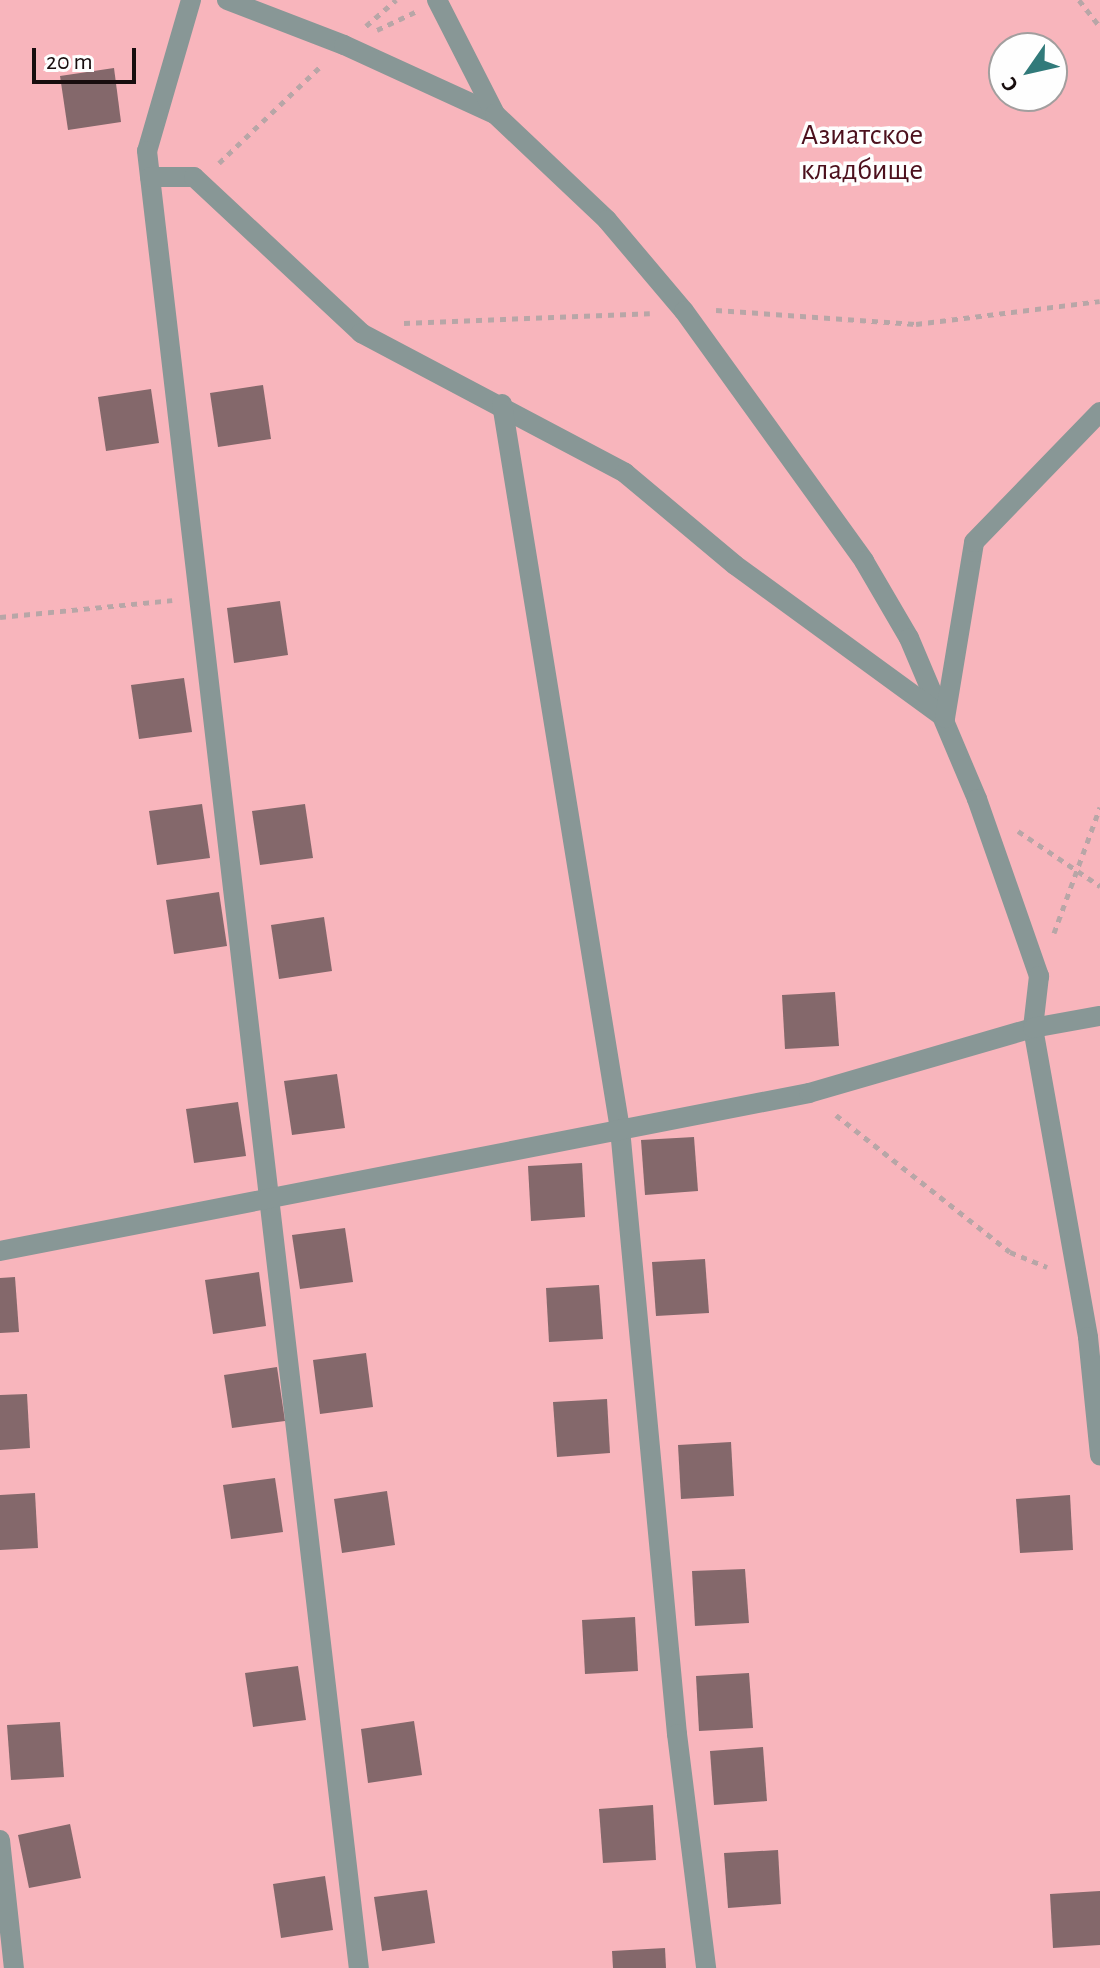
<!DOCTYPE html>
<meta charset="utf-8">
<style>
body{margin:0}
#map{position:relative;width:1100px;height:1968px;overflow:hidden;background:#ffebec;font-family:"Alegreya Sans",sans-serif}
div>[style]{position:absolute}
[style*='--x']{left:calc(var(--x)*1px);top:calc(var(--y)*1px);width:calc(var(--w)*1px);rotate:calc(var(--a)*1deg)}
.green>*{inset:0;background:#f8b5bc}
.building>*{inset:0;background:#84686b}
.path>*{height:5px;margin-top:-2.5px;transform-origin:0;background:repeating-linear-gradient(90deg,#b8a6a7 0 6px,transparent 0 12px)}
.street>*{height:20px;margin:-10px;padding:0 10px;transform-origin:10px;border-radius:10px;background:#889796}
span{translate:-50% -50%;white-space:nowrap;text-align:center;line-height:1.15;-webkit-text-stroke:7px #fefefe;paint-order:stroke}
.park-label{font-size:30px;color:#4c101d}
.north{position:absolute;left:988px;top:32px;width:80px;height:80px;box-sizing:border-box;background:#fefefe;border:2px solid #a29e9e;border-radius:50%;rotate:236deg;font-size:22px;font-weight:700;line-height:32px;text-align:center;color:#180d0e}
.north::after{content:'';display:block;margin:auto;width:28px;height:36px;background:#317a7a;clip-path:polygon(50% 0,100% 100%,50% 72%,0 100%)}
.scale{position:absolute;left:32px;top:48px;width:104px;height:36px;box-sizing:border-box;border:4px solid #180d0e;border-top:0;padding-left:10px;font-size:24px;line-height:28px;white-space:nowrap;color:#180d0e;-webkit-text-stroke:6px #fefefe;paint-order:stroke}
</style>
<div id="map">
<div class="green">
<div style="clip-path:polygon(evenodd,0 0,1100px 0,1100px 1968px,0 1968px,0 0,1004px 48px,1052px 48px,1052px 96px,1004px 96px,1004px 48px)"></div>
</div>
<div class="building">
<div style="clip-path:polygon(114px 68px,121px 122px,68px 130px,60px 76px)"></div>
<div style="clip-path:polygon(263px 385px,271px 439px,218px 447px,210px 393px)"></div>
<div style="clip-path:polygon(151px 389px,159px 443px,106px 451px,98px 397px)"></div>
<div style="clip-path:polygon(280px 601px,288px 655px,234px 663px,227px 608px)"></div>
<div style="clip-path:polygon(184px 678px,192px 732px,139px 739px,131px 685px)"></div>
<div style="clip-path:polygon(202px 804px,210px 858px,157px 865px,149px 811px)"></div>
<div style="clip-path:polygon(305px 804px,313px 858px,260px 865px,252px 811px)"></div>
<div style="clip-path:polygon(219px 892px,227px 946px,174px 954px,166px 900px)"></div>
<div style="clip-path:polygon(324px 917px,332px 971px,279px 979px,271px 925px)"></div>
<div style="clip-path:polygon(835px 992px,839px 1046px,785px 1049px,782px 995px)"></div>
<div style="clip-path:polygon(337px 1074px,345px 1128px,292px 1135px,284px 1081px)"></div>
<div style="clip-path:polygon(238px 1102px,246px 1156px,194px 1163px,186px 1109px)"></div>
<div style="clip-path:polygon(694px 1137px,698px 1191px,645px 1195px,641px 1140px)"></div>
<div style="clip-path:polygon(582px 1163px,585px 1217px,531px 1221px,528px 1166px)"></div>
<div style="clip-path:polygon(345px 1228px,353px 1282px,300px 1289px,292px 1235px)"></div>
<div style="clip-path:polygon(705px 1259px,709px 1313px,656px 1316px,652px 1262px)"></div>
<div style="clip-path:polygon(259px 1272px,266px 1326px,213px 1334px,205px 1280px)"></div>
<div style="clip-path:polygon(15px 1277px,19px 1332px,0 1333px,0 1278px)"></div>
<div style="clip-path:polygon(599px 1285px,603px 1339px,549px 1342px,546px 1288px)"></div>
<div style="clip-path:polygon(366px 1353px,373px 1407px,320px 1414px,313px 1360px)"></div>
<div style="clip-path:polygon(277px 1367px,285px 1421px,232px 1428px,224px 1375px)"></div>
<div style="clip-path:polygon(27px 1394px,30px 1448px,0 1450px,0 1395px)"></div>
<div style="clip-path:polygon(607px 1399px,610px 1453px,557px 1457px,553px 1402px)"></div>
<div style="clip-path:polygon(731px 1442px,734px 1496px,681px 1499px,678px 1445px)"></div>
<div style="clip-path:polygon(275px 1478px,283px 1532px,231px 1539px,223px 1485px)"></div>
<div style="clip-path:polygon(387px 1491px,395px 1545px,342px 1553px,334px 1499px)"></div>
<div style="clip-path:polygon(35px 1493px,38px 1548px,0 1550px,0 1495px)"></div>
<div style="clip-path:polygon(1070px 1495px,1073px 1550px,1020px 1553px,1016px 1499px)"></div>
<div style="clip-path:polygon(745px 1569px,749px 1623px,695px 1626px,692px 1571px)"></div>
<div style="clip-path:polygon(635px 1617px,638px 1671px,585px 1674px,582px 1620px)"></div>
<div style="clip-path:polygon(298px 1666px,306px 1720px,253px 1727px,245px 1673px)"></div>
<div style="clip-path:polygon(749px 1673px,753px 1728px,699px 1731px,696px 1676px)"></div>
<div style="clip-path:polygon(414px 1721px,422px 1775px,368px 1783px,361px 1729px)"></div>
<div style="clip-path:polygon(60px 1722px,64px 1777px,11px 1780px,7px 1725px)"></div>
<div style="clip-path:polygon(763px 1747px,767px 1801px,714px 1805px,710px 1751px)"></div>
<div style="clip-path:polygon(653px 1805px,656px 1860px,603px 1863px,599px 1809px)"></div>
<div style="clip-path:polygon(70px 1824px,81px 1878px,29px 1888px,18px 1835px)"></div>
<div style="clip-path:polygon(778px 1850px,781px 1904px,728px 1908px,724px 1853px)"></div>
<div style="clip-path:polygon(325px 1876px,333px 1930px,281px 1938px,273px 1884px)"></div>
<div style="clip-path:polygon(427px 1890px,435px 1943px,382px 1951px,374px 1897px)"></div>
<div style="clip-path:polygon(1100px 1891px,1100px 1945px,1053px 1948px,1050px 1894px)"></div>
<div style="clip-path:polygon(665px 1948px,666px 1968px,613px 1968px,612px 1951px)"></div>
</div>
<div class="path">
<div style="--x:1079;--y:0;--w:34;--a:52"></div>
<div style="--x:366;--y:26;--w:40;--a:-41"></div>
<div style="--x:377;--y:30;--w:42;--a:-25.3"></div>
<div style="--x:219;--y:163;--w:142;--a:-43.6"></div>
<div style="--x:716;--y:310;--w:200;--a:4"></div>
<div style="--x:916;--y:324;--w:185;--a:-7.1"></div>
<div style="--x:404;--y:323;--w:246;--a:-2.3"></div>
<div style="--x:0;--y:617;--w:173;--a:-5.6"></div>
<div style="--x:1018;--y:831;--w:99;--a:33.9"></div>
<div style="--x:1054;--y:933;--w:134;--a:-69.9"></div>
<div style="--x:836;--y:1115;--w:221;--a:38.2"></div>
<div style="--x:1010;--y:1252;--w:40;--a:22"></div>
</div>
<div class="street">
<div style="--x:191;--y:0;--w:157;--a:106.2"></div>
<div style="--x:147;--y:151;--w:1829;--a:83.35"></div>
<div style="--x:227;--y:0;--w:125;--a:21"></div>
<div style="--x:344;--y:45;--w:166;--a:24.6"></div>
<div style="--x:437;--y:0;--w:128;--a:63"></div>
<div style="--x:495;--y:114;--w:154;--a:43.4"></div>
<div style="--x:607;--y:220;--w:119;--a:49.8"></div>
<div style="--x:684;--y:311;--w:308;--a:54.2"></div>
<div style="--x:864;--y:561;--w:89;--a:59.7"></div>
<div style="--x:909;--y:638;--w:175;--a:67.1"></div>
<div style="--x:977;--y:799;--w:188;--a:70.7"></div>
<div style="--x:1039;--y:976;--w:52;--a:96.6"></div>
<div style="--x:1033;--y:1028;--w:314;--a:79.9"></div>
<div style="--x:1088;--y:1337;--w:119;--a:84.2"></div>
<div style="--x:150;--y:177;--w:44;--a:0"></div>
<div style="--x:194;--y:177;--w:229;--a:43"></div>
<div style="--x:361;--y:333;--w:299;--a:27.9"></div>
<div style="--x:625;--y:473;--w:143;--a:39.9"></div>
<div style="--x:735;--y:565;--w:260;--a:36.1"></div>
<div style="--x:945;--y:718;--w:178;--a:-80.6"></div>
<div style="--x:974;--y:542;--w:181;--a:-45.9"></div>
<div style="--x:502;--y:404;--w:735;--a:80.76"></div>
<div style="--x:620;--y:1129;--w:608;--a:84.62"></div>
<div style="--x:677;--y:1734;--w:236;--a:82.9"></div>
<div style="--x:0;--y:1251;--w:824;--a:-11.05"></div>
<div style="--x:809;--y:1093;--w:233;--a:-16.2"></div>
<div style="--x:1033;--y:1028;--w:68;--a:-10.2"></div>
<div style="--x:0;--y:1840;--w:129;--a:83.8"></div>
</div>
<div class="park-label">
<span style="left:862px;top:152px">Азиатское<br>кладбище</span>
</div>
<div class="north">С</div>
<div class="scale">20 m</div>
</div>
